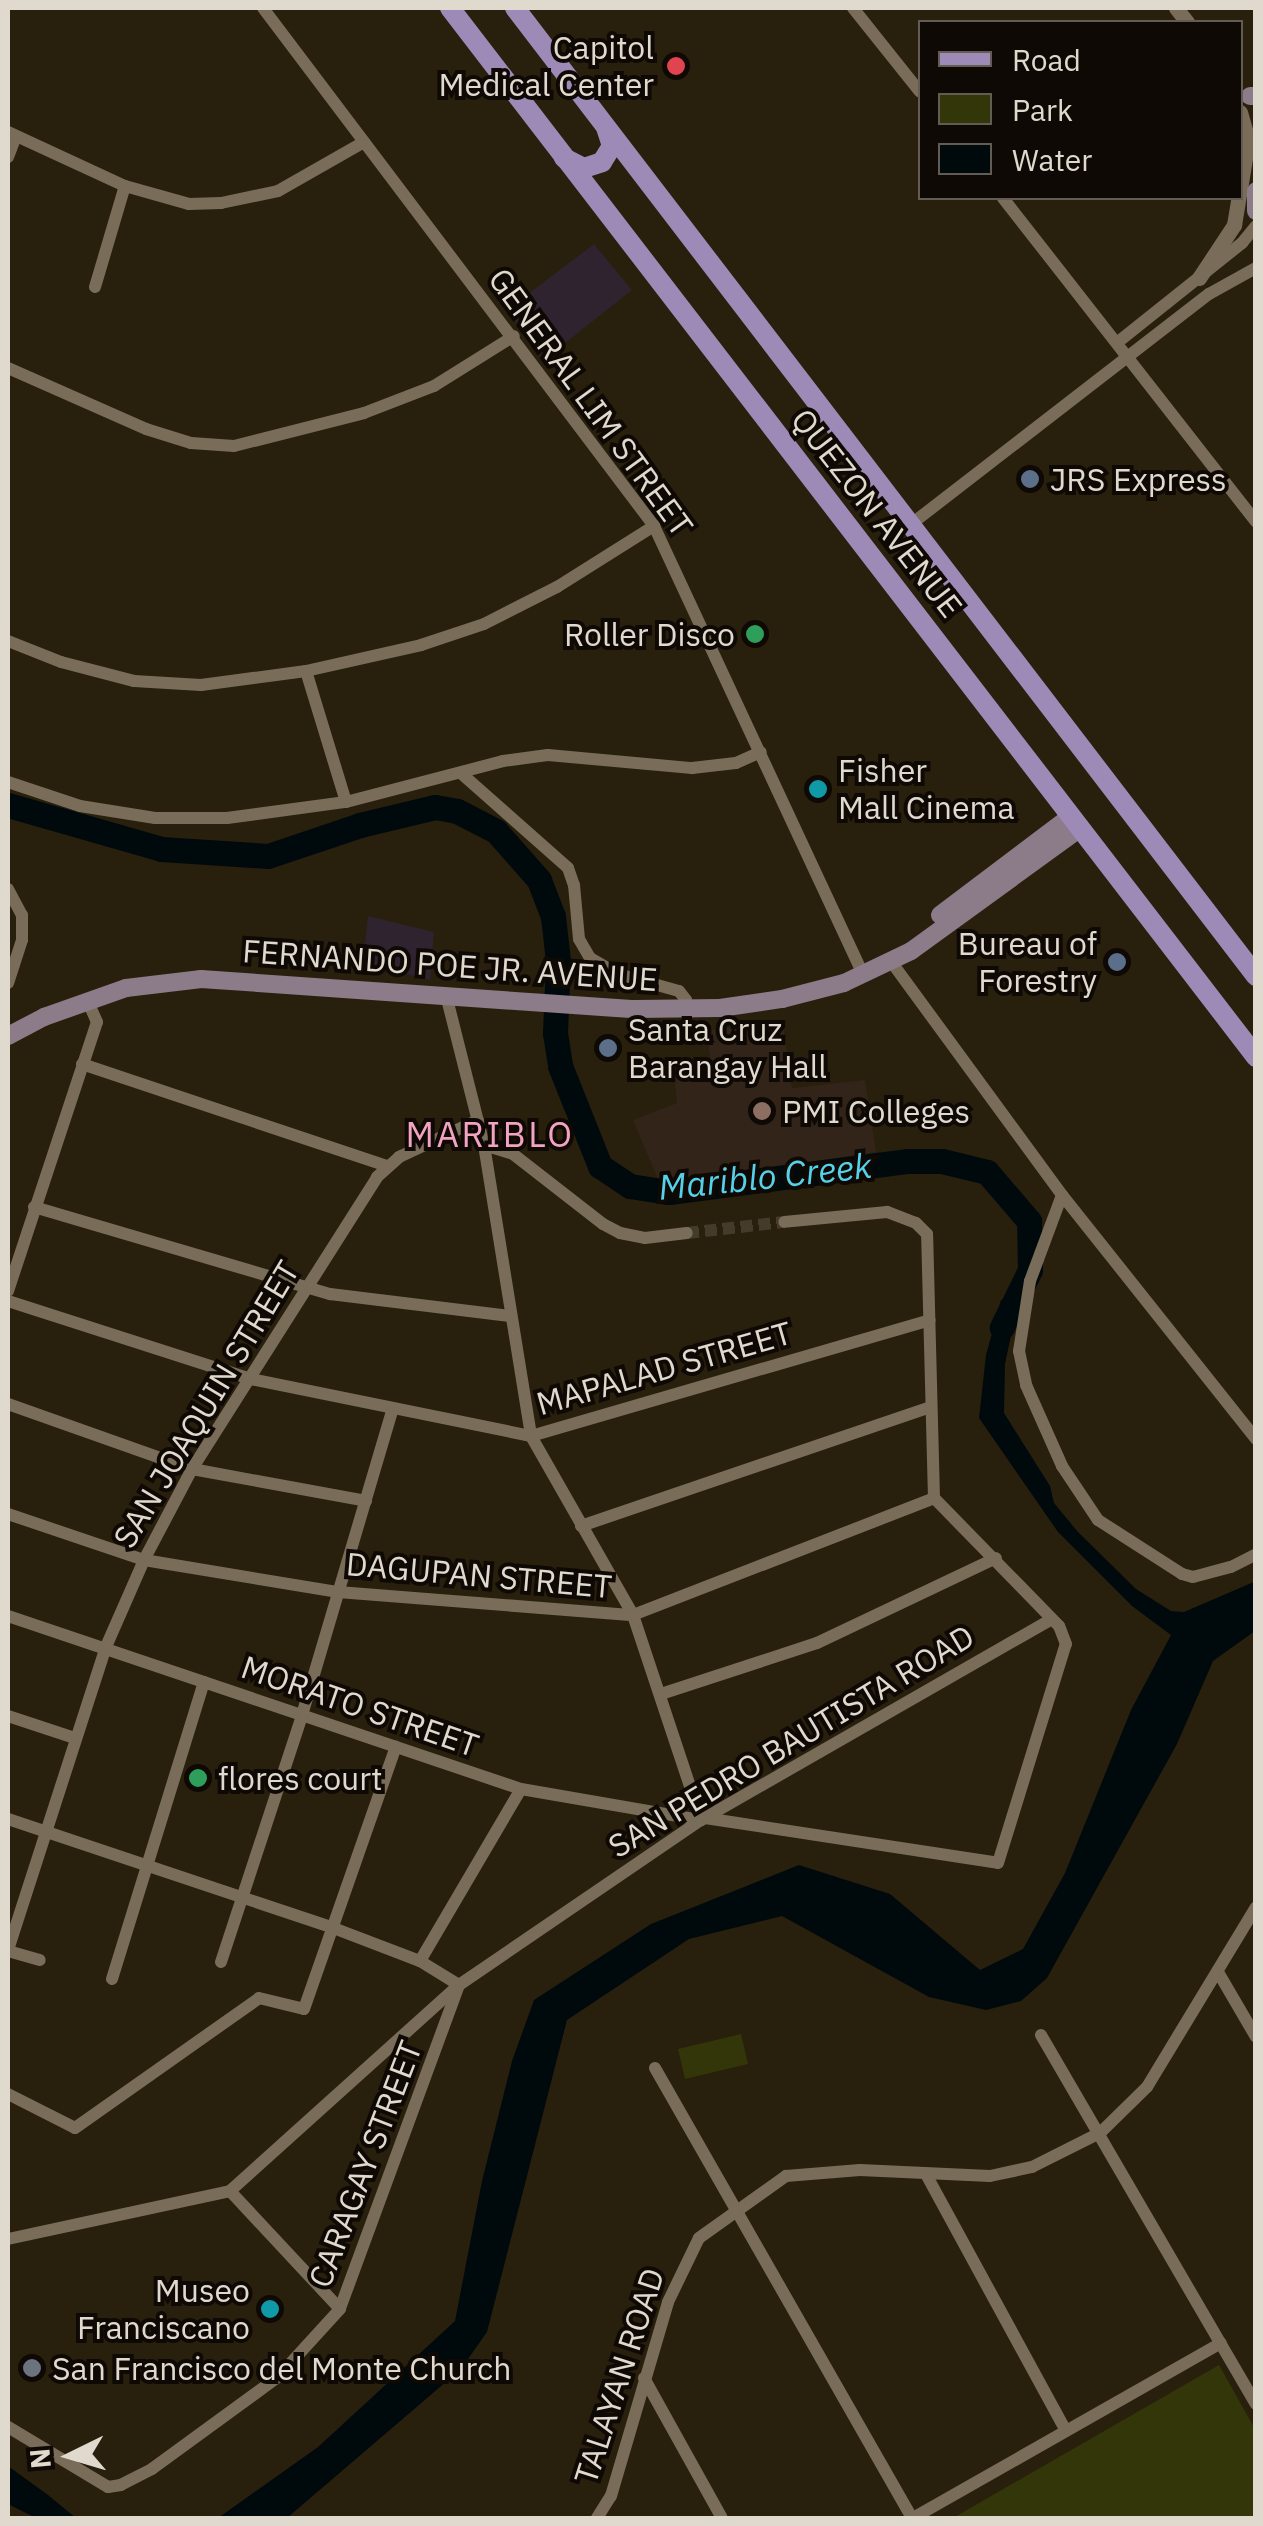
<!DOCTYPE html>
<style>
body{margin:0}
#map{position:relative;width:1263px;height:2526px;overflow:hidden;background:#291f0d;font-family:"IBM Plex Sans",sans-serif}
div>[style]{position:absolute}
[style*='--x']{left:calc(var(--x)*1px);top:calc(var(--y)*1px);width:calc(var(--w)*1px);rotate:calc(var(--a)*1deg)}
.commercial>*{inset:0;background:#302330}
.education>*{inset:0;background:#332419}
.green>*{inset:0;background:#323608}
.water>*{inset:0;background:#000a0d}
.river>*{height:25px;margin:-12.5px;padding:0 12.5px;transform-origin:12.5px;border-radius:12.5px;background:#000a0d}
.minor-tunnel>*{height:12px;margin-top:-6px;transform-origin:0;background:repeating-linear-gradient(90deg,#443b2a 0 12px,transparent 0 18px)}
.minor>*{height:12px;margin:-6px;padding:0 6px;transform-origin:6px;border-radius:6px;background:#796d59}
.tertiary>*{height:15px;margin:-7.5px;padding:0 7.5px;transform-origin:7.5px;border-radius:7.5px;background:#796d59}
.secondary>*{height:18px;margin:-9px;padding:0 9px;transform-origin:9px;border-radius:9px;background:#8c7b88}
.primary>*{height:20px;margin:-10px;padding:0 10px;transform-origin:10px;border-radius:10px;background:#9e8ab7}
.dots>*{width:28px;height:28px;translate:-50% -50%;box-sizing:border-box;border:5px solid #0e0904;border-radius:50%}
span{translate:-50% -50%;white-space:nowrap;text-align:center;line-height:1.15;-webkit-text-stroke:8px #0e0904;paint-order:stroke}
.poi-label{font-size:32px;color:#e0d9ce}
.right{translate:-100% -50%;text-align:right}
.left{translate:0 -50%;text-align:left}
.street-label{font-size:32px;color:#e0d9ce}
.neighbourhood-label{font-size:35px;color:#f2a3c1;letter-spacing:2.5px}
.water-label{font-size:35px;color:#56d1ea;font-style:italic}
.frame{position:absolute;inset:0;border:10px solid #e0d9ce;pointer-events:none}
.legend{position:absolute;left:918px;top:20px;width:325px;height:180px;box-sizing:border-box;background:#0e0904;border:2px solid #625c55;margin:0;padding:12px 18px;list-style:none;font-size:30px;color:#e0d9ce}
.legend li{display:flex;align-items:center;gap:20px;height:50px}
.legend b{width:50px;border:2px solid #625c55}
.north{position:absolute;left:20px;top:2406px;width:100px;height:100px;-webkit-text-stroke:8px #0e0904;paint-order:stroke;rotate:265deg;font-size:28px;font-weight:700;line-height:40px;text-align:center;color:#e0d9ce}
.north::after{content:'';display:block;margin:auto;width:35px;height:45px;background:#e0d9ce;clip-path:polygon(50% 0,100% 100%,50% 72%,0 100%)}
</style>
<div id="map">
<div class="commercial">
<div style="clip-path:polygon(594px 244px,632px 290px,545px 359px,507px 310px)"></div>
<div style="clip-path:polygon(368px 916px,434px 932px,430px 980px,363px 963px)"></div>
</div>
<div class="education">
<div style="clip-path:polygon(783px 1025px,792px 1088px,865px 1080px,876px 1152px,660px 1184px,633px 1120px,677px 1103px,674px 1072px,711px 1067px,707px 1030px)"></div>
</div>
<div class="green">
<div style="clip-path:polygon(741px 2034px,748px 2064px,685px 2079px,678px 2049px)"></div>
<div style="clip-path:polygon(1219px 2365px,1255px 2429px,1255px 2518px,953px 2518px)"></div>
</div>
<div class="water">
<div style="clip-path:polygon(1019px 1298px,1005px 1364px,1004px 1413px,1050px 1486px,1054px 1503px,1078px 1532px,1136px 1589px,1171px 1611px,1184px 1612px,1256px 1581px,1255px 1631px,1213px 1661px,1177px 1744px,1047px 1978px,1021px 2001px,986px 2010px,929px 1997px,782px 1916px,689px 1939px,567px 2020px,487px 2332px,461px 2369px,287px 2518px,218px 2518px,318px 2447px,455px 2321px,482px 2181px,512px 2061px,534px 2000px,651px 1924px,799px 1865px,890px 1894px,980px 1970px,1023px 1949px,1065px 1873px,1131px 1710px,1171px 1635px,1132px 1606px,1058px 1532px,979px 1418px,986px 1355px,1001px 1300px)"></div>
<div style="clip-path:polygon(8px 2466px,48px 2495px,76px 2518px,36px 2518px,8px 2504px)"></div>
</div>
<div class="river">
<div style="--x:8;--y:805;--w:159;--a:16"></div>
<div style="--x:161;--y:849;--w:107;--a:3.7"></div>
<div style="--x:268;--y:856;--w:97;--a:-18.6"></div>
<div style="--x:360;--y:825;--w:77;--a:-13.5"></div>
<div style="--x:435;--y:807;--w:22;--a:10"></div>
<div style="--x:457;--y:811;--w:44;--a:27.1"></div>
<div style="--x:496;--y:831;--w:65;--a:48.7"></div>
<div style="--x:539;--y:880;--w:39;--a:69"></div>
<div style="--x:553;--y:916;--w:45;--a:83.7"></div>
<div style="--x:558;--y:961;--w:72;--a:92.4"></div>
<div style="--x:555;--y:1033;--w:33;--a:81"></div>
<div style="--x:560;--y:1066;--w:108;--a:68.2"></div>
<div style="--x:600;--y:1166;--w:36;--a:34"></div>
<div style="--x:630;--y:1186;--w:39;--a:9"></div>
<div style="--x:669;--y:1192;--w:241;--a:-7.4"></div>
<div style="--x:908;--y:1161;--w:34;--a:0"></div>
<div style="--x:942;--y:1161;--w:46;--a:13.7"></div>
<div style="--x:987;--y:1172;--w:65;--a:49.4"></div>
<div style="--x:1029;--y:1221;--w:49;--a:88.8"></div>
<div style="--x:1030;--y:1270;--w:64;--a:116.2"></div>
</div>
<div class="minor-tunnel">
<div style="--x:687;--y:1233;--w:98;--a:-6.5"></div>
</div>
<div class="minor">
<div style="--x:263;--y:8;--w:649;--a:52.95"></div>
<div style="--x:654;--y:526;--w:495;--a:65"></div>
<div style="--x:853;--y:8;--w:107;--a:51.4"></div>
<div style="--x:8;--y:132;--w:129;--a:24.8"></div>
<div style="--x:125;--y:186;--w:66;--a:15.7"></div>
<div style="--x:189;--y:204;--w:32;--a:-2"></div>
<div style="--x:221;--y:203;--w:58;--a:-11.9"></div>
<div style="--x:278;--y:191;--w:99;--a:-29.7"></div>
<div style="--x:8;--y:157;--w:22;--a:-69"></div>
<div style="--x:1003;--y:198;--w:411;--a:52"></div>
<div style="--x:95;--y:287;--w:105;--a:-73.5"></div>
<div style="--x:1118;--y:342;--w:159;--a:-38.6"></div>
<div style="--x:1242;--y:243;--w:22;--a:-51"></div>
<div style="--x:8;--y:368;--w:151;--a:23.8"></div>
<div style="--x:146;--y:429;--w:47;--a:17.3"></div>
<div style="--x:191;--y:443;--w:43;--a:4"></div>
<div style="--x:234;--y:446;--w:134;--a:-14.2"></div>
<div style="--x:364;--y:413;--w:75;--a:-21.1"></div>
<div style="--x:434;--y:386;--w:94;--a:-32"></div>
<div style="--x:910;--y:525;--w:378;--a:-37.7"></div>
<div style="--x:1209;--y:294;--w:54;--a:-29"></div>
<div style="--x:8;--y:641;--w:57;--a:21.6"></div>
<div style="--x:61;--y:662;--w:75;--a:14.6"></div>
<div style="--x:134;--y:681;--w:67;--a:3.4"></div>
<div style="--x:201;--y:685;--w:106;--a:-7.6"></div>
<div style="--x:306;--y:671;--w:118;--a:-12.7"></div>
<div style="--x:421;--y:645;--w:66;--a:-18.4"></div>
<div style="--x:484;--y:624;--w:82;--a:-26.9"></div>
<div style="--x:557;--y:587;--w:115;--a:-32.2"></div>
<div style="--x:306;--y:671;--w:137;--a:73"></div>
<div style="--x:463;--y:775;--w:140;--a:41.5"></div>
<div style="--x:568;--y:868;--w:18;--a:71"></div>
<div style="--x:574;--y:885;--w:54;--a:84.7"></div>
<div style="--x:579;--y:939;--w:22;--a:60"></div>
<div style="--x:590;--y:958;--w:32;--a:30"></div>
<div style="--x:618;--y:974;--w:63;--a:15.6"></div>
<div style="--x:679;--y:991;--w:11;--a:52"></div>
<div style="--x:686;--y:1000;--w:9;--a:84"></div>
<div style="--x:8;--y:782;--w:76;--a:18.4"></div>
<div style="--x:80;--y:806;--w:76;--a:9.1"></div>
<div style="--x:155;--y:818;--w:72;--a:0"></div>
<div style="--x:227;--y:818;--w:120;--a:-7.7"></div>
<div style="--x:346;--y:802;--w:162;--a:-14.6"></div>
<div style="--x:503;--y:761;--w:45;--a:-7.6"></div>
<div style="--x:548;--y:755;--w:145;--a:5.2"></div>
<div style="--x:692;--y:768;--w:44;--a:-6.5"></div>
<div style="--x:736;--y:763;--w:27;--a:-24"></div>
<div style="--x:8;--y:889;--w:30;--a:62"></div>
<div style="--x:22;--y:915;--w:25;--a:90"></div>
<div style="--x:22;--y:940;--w:45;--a:108"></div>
<div style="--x:890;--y:960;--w:291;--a:53.8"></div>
<div style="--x:1062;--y:1195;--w:312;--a:51.5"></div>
<div style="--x:446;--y:995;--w:155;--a:75.8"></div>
<div style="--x:484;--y:1145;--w:295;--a:80.8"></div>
<div style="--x:531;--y:1436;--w:206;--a:60.3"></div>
<div style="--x:633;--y:1615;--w:216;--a:71.6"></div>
<div style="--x:82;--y:1064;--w:322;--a:18.5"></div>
<div style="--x:484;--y:1145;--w:30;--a:17"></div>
<div style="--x:513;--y:1154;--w:114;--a:37.9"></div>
<div style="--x:603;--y:1224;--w:19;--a:28"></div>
<div style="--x:620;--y:1233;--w:25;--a:11"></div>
<div style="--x:645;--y:1238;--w:42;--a:-6.8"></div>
<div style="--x:1062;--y:1195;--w:92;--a:110.4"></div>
<div style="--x:1030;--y:1281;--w:71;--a:98.9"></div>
<div style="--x:1019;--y:1351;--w:35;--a:78"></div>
<div style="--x:1026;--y:1385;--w:89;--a:66"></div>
<div style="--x:1062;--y:1466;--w:65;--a:56.3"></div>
<div style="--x:1098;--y:1520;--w:100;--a:32.7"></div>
<div style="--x:1182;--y:1574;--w:11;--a:15"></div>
<div style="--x:1193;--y:1577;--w:39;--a:-15"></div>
<div style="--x:1231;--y:1567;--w:28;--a:-27"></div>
<div style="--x:34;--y:1207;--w:309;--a:16.4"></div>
<div style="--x:330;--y:1294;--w:179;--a:7"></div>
<div style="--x:8;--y:1291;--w:283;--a:-71.7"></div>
<div style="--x:97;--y:1022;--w:24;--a:-114"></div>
<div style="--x:8;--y:1301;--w:255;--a:17.8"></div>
<div style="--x:251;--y:1379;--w:286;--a:11.5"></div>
<div style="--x:531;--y:1436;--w:415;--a:-16.2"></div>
<div style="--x:8;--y:1404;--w:195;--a:19.5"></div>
<div style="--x:192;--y:1469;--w:177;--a:10.4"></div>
<div style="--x:8;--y:1514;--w:144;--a:18.7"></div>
<div style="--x:144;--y:1560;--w:197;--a:9.4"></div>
<div style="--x:338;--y:1592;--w:296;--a:4.5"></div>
<div style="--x:633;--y:1615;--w:323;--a:-21.2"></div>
<div style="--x:581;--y:1526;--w:369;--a:-18.8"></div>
<div style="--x:8;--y:1616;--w:541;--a:18.64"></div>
<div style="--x:521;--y:1789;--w:183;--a:9.8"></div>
<div style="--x:661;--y:1694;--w:164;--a:-18.1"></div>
<div style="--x:817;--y:1643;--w:198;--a:-25.4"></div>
<div style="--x:8;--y:1716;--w:71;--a:18.2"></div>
<div style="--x:705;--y:1818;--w:296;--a:8.7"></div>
<div style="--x:998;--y:1863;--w:229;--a:-72.8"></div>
<div style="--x:1066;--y:1644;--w:19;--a:-111"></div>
<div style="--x:1059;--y:1626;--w:179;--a:-134.3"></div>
<div style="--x:934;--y:1498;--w:264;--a:-91.5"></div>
<div style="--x:927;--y:1234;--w:16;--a:-135"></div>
<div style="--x:916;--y:1223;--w:31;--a:-159"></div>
<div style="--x:887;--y:1212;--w:103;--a:174.5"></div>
<div style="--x:8;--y:1819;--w:346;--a:18.5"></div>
<div style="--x:336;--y:1929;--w:90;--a:20.9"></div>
<div style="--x:420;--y:1961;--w:46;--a:31.6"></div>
<div style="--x:459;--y:1985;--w:345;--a:110.2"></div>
<div style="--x:340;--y:2309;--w:92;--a:132.4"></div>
<div style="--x:278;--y:2377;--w:156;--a:143.9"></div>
<div style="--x:152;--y:2469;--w:35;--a:153"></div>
<div style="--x:121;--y:2485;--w:13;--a:171"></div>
<div style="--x:108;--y:2487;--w:117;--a:-149"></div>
<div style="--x:8;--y:1950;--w:316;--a:-72.1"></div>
<div style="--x:105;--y:1649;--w:97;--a:-66.3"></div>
<div style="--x:144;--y:1560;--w:103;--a:-62.2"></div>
<div style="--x:192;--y:1469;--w:346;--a:-57.6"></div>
<div style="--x:377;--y:1177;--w:30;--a:-42"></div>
<div style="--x:399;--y:1157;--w:87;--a:-25.1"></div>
<div style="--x:8;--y:1951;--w:33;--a:16"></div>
<div style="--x:420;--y:1961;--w:199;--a:-59.6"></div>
<div style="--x:221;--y:1962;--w:260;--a:-71.8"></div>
<div style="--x:302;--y:1715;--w:320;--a:-73.5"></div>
<div style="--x:1218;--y:1972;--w:75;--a:59.7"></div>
<div style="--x:112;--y:1979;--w:311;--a:-72.8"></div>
<div style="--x:1041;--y:2035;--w:427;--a:59.8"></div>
<div style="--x:655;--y:2068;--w:518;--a:60.27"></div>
<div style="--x:8;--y:2094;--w:75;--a:26.9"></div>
<div style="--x:75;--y:2128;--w:225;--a:-35.2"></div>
<div style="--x:259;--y:1998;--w:46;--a:13.7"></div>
<div style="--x:304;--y:2009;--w:278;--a:-70.7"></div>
<div style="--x:927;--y:2176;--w:290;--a:61.4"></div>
<div style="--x:230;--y:2191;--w:161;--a:47"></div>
<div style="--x:8;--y:2239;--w:227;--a:-12.2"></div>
<div style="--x:230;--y:2191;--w:308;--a:-42"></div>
<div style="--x:459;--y:1985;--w:293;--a:-34.3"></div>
<div style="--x:701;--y:1820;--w:404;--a:-29.8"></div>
<div style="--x:644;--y:2378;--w:160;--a:60.9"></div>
<div style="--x:597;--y:2518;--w:26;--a:-58"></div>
<div style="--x:611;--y:2496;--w:202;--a:-73.6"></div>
<div style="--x:668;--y:2302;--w:71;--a:-64.2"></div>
<div style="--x:699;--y:2238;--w:107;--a:-35.5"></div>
<div style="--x:786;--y:2176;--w:74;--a:-4.6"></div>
<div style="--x:860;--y:2170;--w:130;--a:2.6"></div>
<div style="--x:990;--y:2176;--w:43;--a:-12.1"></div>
<div style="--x:1032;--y:2167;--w:76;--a:-26.6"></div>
<div style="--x:1100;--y:2133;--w:66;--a:-44.4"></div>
<div style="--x:1147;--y:2087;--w:210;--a:-58.8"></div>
<div style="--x:913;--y:2518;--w:354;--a:-29.6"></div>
</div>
<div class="tertiary">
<div style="--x:1176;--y:8;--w:18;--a:52"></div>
<div style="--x:1240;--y:112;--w:36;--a:74"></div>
<div style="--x:1199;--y:278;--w:64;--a:-56.6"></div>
<div style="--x:1234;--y:225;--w:86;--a:-80.6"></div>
</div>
<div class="secondary">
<div style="--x:1250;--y:96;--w:6;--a:0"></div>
<div style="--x:1256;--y:191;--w:20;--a:90"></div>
<div style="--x:940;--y:915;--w:164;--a:-37.1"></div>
<div style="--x:8;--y:1036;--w:41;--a:-27.8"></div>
<div style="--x:44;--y:1017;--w:87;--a:-19.5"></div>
<div style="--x:126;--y:988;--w:76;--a:-6.8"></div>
<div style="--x:201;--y:979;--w:435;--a:4"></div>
<div style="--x:635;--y:1009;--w:85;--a:-0.7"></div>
<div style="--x:720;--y:1008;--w:63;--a:-8.3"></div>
<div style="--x:782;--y:999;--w:64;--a:-14.5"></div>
<div style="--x:844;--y:983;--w:74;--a:-25.5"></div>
<div style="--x:911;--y:951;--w:209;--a:-36"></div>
</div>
<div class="primary">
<div style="--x:450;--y:8;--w:1323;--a:52.46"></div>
<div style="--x:515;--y:8;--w:1219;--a:52.57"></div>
<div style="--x:564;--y:158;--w:22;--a:27"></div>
<div style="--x:584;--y:168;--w:19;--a:-18"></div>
<div style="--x:602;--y:162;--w:19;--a:-58"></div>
<div style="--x:612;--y:146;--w:19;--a:-108"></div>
</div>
<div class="dots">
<div style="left:676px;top:66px;background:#e0444e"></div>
<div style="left:1030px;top:479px;background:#5c6f8a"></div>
<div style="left:755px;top:634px;background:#2e9e5b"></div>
<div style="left:818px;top:789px;background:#0f9aa8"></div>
<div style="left:1117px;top:962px;background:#5c6f8a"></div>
<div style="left:608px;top:1048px;background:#5c6f8a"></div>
<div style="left:762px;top:1111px;background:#8d6e63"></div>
<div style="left:198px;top:1778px;background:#2e9e5b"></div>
<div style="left:270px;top:2309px;background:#0f9aa8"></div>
<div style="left:32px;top:2368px;background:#6b7280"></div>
</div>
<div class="poi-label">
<span class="right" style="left:654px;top:66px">Capitol<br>Medical Center</span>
<span class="left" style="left:1050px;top:479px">JRS Express</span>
<span class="right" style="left:735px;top:634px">Roller Disco</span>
<span class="left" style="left:838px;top:789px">Fisher<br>Mall Cinema</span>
<span class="right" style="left:1097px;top:962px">Bureau of<br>Forestry</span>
<span class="left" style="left:628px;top:1048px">Santa Cruz<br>Barangay Hall</span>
<span class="left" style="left:782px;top:1111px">PMI Colleges</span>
<span class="left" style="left:218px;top:1778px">flores court</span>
<span class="right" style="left:250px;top:2309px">Museo<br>Franciscano</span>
<span class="left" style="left:52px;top:2368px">San Francisco del Monte Church</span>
</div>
<div class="street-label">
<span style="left:591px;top:402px;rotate:54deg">GENERAL LIM STREET</span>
<span style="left:877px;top:513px;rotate:52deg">QUEZON AVENUE</span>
<span style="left:450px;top:965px;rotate:4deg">FERNANDO POE JR. AVENUE</span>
<span style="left:664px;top:1368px;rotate:-16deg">MAPALAD STREET</span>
<span style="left:206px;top:1404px;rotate:-59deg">SAN JOAQUIN STREET</span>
<span style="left:479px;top:1575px;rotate:5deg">DAGUPAN STREET</span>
<span style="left:360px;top:1706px;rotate:19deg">MORATO STREET</span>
<span style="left:791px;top:1741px;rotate:-31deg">SAN PEDRO BAUTISTA ROAD</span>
<span style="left:365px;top:2164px;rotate:-69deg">CARAGAY STREET</span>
<span style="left:619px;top:2376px;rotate:-72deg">TALAYAN ROAD</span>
</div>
<div class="neighbourhood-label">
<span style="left:490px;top:1134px">MARIBLO</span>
</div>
<div class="water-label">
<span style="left:765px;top:1176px;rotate:-6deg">Mariblo Creek</span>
</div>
<div class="frame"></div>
<ul class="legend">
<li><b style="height:12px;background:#9e8ab7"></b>Road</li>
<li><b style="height:28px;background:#323608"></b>Park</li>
<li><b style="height:28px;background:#000a0d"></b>Water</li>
</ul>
<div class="north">N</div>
</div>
